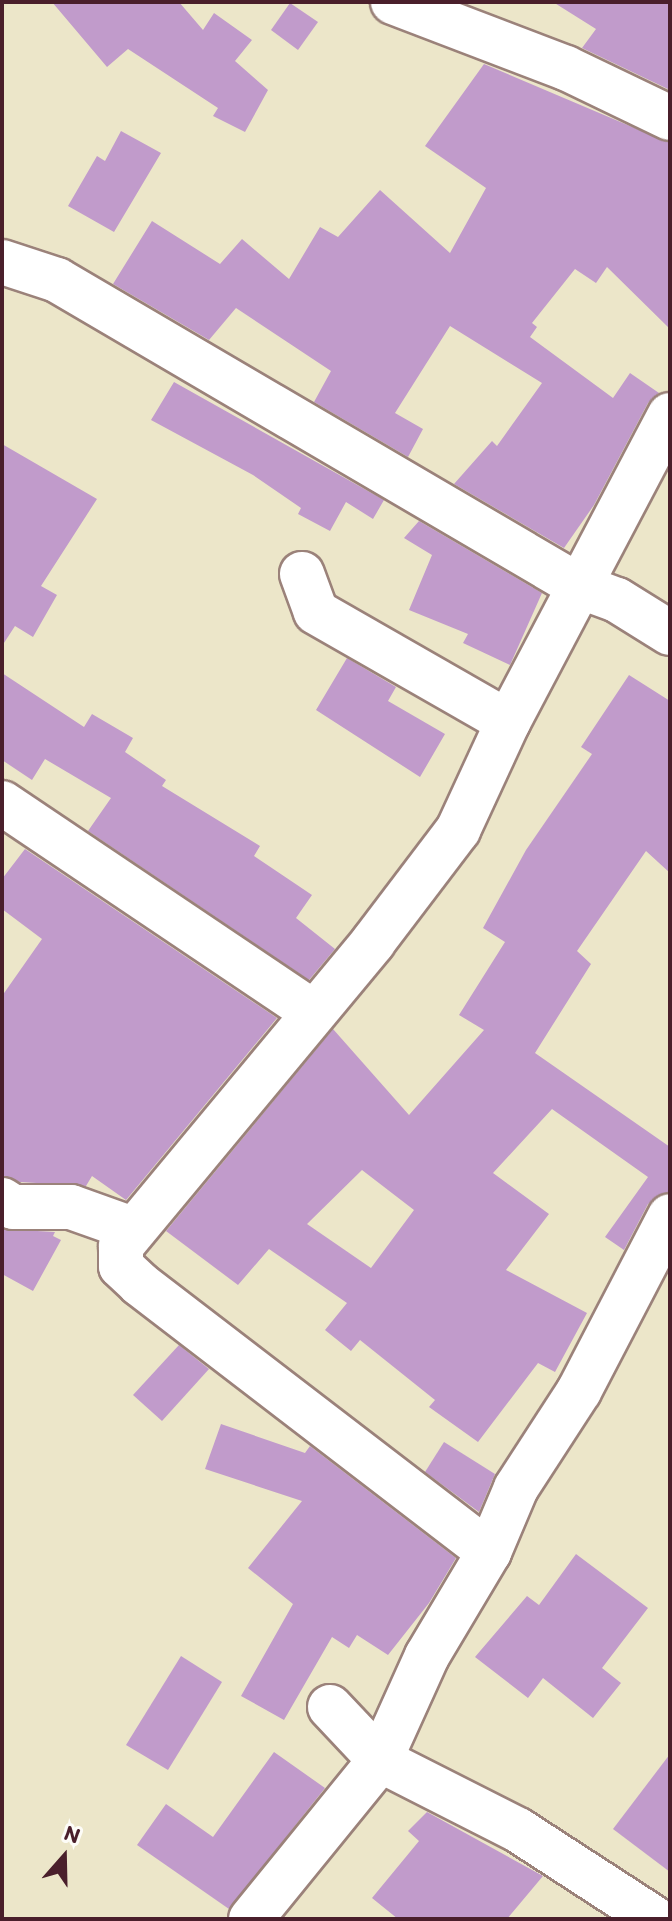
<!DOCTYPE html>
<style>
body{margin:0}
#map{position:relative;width:672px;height:1921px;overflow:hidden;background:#ece6c9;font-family:Itim,sans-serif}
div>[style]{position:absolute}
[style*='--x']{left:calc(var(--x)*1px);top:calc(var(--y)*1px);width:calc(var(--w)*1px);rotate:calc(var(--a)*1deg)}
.building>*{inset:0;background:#c19bcb}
.roads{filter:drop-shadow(2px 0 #9b827a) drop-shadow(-2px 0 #9b827a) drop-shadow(0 2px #9b827a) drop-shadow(0 -2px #9b827a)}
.minor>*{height:44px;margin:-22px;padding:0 22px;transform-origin:22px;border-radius:22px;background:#fff}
span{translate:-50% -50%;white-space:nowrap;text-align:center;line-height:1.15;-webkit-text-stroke:8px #fdfcf7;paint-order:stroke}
.frame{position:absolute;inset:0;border:4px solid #4a1f2b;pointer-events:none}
.north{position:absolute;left:24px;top:1817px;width:80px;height:80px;-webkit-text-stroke:6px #fdfcf7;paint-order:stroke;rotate:20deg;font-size:22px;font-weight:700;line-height:32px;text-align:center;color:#4a1f2b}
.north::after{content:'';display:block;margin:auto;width:28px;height:36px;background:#4a1f2b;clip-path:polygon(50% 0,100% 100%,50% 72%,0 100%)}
</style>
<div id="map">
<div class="building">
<div style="clip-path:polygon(52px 2px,179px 2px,203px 30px,214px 13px,252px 40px,235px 61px,268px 90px,245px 132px,213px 116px,218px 108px,128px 49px,107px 67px)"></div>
<div style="clip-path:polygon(553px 2px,670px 2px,670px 90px,582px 48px,596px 29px)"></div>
<div style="clip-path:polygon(290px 3px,318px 22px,298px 50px,271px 30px)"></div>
<div style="clip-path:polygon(484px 64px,670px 143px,670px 329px,607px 267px,596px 283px,575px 269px,532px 323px,537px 327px,530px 337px,613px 398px,630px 373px,659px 393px,648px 403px,594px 505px,564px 548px,454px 484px,492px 441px,497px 446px,542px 383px,450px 326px,395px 413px,423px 429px,408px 457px,314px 402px,331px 371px,236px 308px,209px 340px,113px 284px,152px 221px,220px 264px,242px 239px,289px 279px,320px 227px,338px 237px,380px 190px,450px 253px,486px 188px,425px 146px)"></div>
<div style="clip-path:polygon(121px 131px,161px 153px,114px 232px,68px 206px,97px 156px,105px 161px)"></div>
<div style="clip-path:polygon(174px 382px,384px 500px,373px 519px,346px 502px,330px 531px,298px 514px,301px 508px,253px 475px,151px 420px)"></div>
<div style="clip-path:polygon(2px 444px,97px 499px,41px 586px,57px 595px,33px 637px,15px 626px,2px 646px)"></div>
<div style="clip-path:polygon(419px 521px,542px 593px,510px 665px,463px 643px,468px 634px,409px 610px,432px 555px,404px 538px)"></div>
<div style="clip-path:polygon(347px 658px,396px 687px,388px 701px,445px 734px,420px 777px,316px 710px)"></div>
<div style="clip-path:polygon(2px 673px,84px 727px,92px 714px,133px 738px,125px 752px,166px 780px,162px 786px,260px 846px,254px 856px,312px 895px,296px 918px,335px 949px,309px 980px,88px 831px,111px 798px,45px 759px,32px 780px,2px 760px)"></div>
<div style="clip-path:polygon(evenodd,629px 675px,670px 701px,670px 873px,646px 851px,577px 951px,591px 964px,535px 1053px,670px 1147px,670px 1191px,648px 1204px,624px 1250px,605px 1237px,648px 1177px,552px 1109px,493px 1173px,549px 1214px,506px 1270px,587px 1313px,555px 1372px,538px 1363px,478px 1442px,429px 1407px,435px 1400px,360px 1340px,351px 1351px,325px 1330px,347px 1303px,269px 1249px,238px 1285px,166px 1231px,333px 1029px,409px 1115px,484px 1030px,459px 1015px,505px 942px,483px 928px,526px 850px,592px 754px,581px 747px,629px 675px,362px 1170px,414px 1210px,371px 1268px,307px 1224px,362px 1170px)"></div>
<div style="clip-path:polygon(25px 849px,277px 1018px,126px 1200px,92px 1176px,86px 1186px,20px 1182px,2px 1175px,2px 996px,42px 939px,2px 909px,2px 879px)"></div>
<div style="clip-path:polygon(2px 1229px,55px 1232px,53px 1236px,61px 1240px,33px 1291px,2px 1274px)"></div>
<div style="clip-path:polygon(179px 1345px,209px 1369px,162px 1421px,133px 1395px)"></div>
<div style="clip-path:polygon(221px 1424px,305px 1453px,310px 1446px,456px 1558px,429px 1603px,388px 1655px,357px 1635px,349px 1648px,332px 1637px,284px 1720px,241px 1696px,293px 1604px,248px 1568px,302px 1501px,205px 1469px)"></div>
<div style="clip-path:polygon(444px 1442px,495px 1474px,479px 1512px,425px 1472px)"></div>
<div style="clip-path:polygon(576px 1554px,648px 1608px,602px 1668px,621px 1683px,593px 1718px,543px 1678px,528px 1698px,475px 1657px,527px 1596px,539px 1605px)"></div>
<div style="clip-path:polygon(181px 1656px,222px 1682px,168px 1770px,126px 1745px)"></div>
<div style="clip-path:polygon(274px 1752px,325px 1788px,229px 1909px,137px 1845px,166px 1804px,213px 1837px)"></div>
<div style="clip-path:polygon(670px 1754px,670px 1872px,613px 1829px)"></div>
<div style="clip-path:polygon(427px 1812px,543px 1876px,507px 1919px,398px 1919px,372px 1898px,419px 1841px,408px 1831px)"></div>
</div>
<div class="roads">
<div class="minor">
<div style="--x:393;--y:2;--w:185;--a:20.9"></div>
<div style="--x:566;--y:68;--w:115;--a:25.7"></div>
<div style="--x:2;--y:262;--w:58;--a:18.1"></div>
<div style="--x:57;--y:280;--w:605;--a:30.38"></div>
<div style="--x:579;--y:586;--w:40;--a:20.2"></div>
<div style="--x:617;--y:600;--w:62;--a:31.9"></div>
<div style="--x:302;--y:574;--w:40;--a:69.8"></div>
<div style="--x:316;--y:612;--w:221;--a:29.8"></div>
<div style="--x:2;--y:803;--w:375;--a:33.9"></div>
<div style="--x:2;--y:1200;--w:13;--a:32"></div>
<div style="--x:13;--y:1207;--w:58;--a:0"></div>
<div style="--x:71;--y:1207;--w:63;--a:19.6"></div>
<div style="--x:489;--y:1552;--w:440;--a:-142.5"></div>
<div style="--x:140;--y:1284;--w:26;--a:-137"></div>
<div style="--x:121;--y:1266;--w:20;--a:-90"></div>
<div style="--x:121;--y:1246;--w:395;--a:-50.3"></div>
<div style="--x:373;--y:942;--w:141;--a:-52.8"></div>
<div style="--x:458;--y:830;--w:119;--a:-65.2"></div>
<div style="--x:508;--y:722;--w:347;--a:-62.2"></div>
<div style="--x:330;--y:1707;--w:73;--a:46.7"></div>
<div style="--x:380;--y:1760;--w:155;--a:26.9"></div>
<div style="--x:518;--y:1830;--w:163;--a:33"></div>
<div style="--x:251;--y:1919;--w:205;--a:-50.9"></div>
<div style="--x:380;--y:1760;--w:114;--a:-65.7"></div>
<div style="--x:427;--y:1656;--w:121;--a:-59.2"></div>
<div style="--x:489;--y:1552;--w:69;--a:-67.1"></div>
<div style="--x:516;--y:1488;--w:116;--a:-57"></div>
<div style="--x:579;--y:1391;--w:197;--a:-62.5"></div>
</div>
</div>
<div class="frame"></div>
<div class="north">N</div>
</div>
